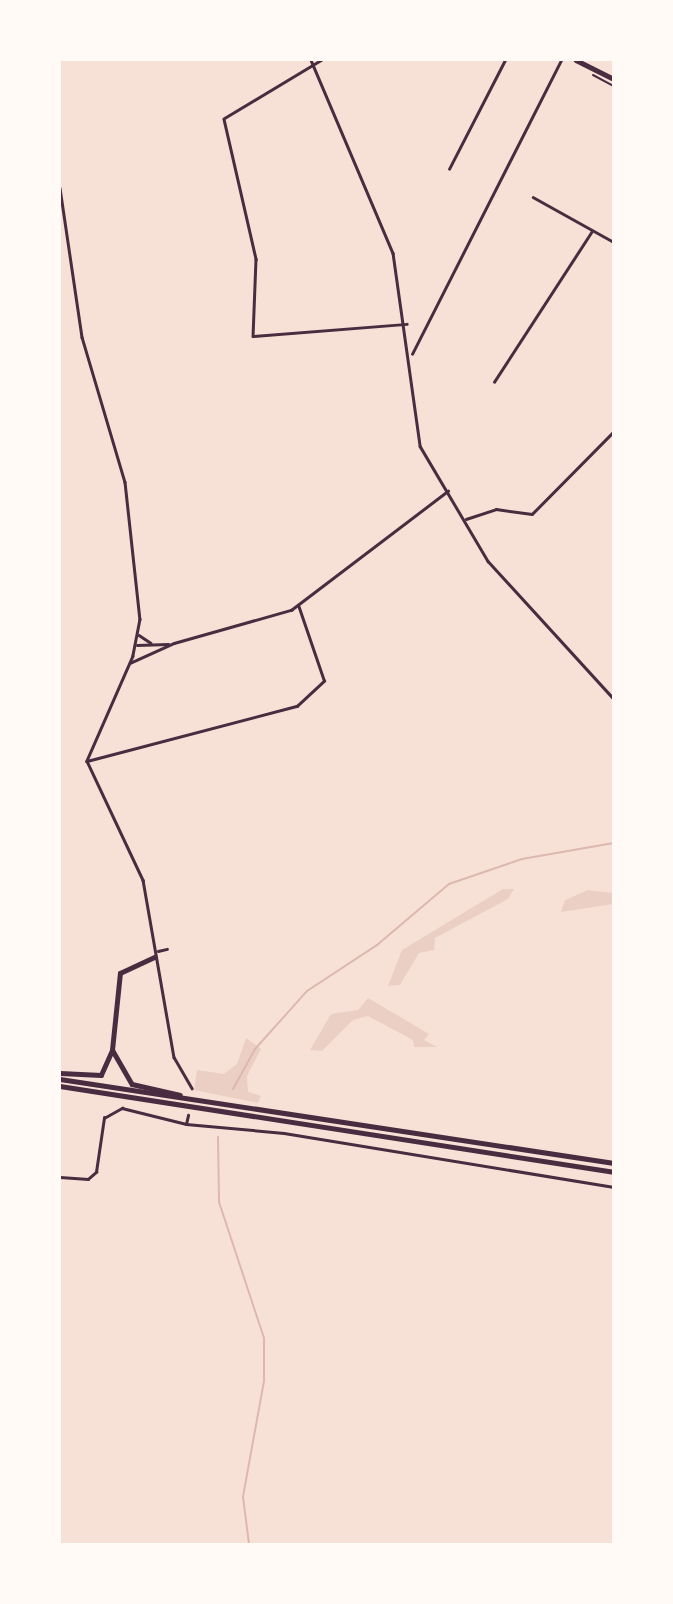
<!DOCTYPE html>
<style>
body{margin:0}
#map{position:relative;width:673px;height:1604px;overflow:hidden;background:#f7e1d7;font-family:"PT Sans Narrow",sans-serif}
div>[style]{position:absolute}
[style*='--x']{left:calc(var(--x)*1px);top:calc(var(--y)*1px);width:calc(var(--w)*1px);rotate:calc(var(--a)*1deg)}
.green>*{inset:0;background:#ebcfc5}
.stream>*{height:2px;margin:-1px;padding:0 1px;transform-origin:1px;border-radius:1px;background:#dcb8b0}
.path>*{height:2px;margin:-1px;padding:0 1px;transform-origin:1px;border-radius:1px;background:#4a2c40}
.minor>*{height:2.5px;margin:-1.25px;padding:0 1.25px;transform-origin:1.25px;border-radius:1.25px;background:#4a2c40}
.secondary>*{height:4.5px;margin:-2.25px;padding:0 2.25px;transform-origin:2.25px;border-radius:2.25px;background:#4a2c40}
.trunk>*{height:4.5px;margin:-2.25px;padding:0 2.25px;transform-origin:2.25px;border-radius:2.25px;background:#4a2c40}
span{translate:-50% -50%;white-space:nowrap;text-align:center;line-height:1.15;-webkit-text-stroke:6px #fffaf5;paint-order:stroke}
.frame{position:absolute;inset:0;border:61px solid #fffaf5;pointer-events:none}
</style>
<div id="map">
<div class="green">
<div style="clip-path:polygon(503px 889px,514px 889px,508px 899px,435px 938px,434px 950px,419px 953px,400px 985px,388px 986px,402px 950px)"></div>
<div style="clip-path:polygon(588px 890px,613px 893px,613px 904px,561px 912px,565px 900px)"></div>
<div style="clip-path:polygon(368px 998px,429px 1034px,424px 1040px,437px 1047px,414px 1047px,413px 1040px,368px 1016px,353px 1020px,322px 1051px,310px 1050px,331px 1014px,358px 1010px)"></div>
<div style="clip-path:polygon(246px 1038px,261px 1049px,247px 1076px,248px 1092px,261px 1096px,258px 1103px,194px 1090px,197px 1070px,224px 1074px,237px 1064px)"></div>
</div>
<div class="stream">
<div style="--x:233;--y:1089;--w:46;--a:-61.2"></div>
<div style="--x:255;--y:1049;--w:78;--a:-48.1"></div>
<div style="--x:307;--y:991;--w:84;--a:-33.3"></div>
<div style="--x:377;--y:945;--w:94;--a:-40.3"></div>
<div style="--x:449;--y:884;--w:77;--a:-18.9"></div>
<div style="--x:522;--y:859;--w:93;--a:-9.9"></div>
<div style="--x:218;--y:1137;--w:65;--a:89.1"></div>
<div style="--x:219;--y:1202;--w:143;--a:71.7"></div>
<div style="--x:264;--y:1338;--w:43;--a:90"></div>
<div style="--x:264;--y:1381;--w:118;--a:100.3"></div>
<div style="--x:243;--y:1497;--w:47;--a:82.7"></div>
</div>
<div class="path">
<div style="--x:593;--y:75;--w:24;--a:28"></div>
</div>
<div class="minor">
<div style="--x:311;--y:60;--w:210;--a:67"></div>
<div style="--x:393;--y:253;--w:195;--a:82"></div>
<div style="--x:420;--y:446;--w:134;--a:59.4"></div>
<div style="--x:488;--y:561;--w:187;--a:47.6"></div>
<div style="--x:322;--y:60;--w:114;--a:149"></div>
<div style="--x:224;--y:119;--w:144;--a:77.1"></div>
<div style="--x:256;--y:259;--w:77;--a:92.2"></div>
<div style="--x:253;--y:336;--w:154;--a:-4.5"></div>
<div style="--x:449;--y:169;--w:123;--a:-62.8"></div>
<div style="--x:60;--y:188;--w:151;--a:81.6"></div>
<div style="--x:82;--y:337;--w:151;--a:73.5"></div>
<div style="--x:125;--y:482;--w:138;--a:83.8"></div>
<div style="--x:140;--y:619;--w:38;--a:101"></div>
<div style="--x:133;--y:656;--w:115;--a:113.7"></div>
<div style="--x:87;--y:761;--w:132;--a:64.8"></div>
<div style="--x:143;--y:880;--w:180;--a:80.1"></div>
<div style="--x:174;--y:1057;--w:36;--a:60"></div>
<div style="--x:533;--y:197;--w:93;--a:29.1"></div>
<div style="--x:412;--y:354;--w:330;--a:-63.1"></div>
<div style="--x:494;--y:382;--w:180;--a:-57"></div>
<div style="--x:466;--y:519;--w:32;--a:-18"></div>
<div style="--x:496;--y:509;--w:36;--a:8"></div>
<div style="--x:532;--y:514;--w:117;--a:-45.3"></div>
<div style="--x:139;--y:635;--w:14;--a:34"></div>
<div style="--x:137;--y:645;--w:31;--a:-2"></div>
<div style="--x:130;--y:663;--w:48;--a:-24.4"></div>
<div style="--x:174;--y:643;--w:122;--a:-15.8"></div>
<div style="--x:291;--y:610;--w:197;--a:-37.2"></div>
<div style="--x:87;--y:761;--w:217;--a:-14.7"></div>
<div style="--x:297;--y:706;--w:37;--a:-43"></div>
<div style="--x:324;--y:681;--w:80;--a:-108.9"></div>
<div style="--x:158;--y:951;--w:9;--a:-13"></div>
<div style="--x:186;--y:1124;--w:9;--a:-77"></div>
<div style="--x:60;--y:1177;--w:28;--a:4"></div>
<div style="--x:88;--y:1179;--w:11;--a:-41"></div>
<div style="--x:96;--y:1172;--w:55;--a:-81.6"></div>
<div style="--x:104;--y:1118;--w:21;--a:-29"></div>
<div style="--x:122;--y:1108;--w:66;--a:14"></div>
<div style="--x:186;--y:1124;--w:98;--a:5.2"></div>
<div style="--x:284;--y:1133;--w:334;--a:9.3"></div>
</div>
<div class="secondary">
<div style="--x:576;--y:60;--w:42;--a:26.6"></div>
</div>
<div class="trunk">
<div style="--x:113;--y:1051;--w:38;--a:60"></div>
<div style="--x:132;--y:1084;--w:49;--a:12.9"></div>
<div style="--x:60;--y:1073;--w:41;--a:2.8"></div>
<div style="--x:101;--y:1075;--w:27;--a:-66"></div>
<div style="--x:112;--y:1050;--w:77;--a:-84.1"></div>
<div style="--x:120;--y:973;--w:38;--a:-25"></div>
<div style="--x:60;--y:1079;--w:560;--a:8.62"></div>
<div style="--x:60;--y:1086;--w:561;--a:8.82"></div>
</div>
<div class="frame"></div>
</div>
